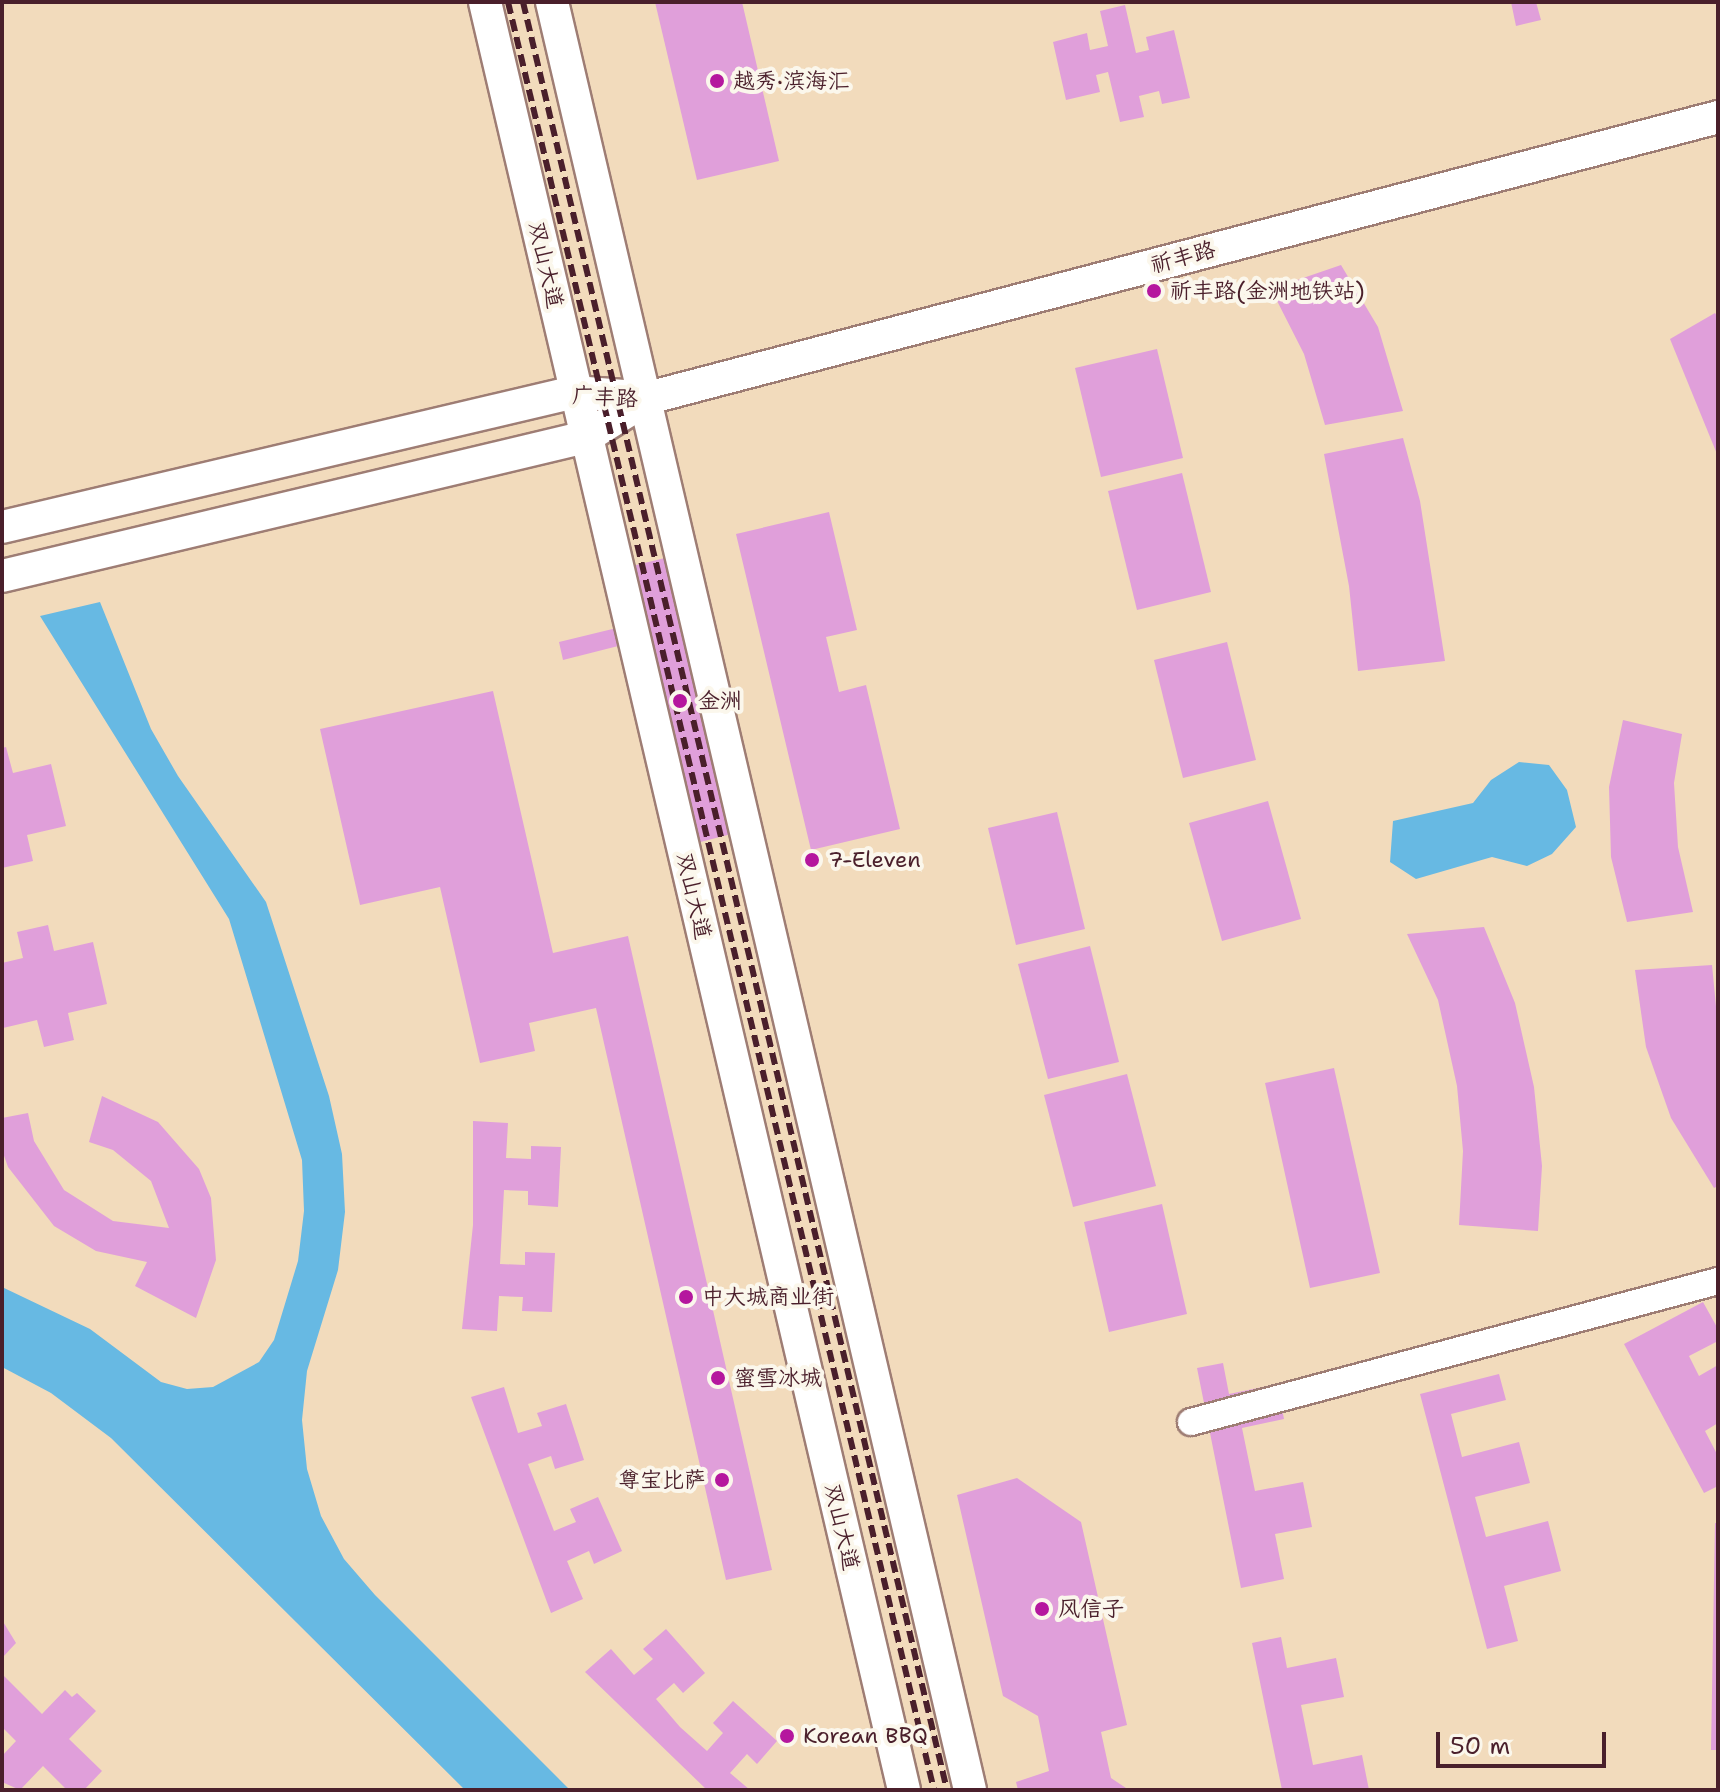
<!DOCTYPE html>
<meta charset="utf-8">
<style>
body{margin:0}
#map{position:relative;width:1720px;height:1792px;overflow:hidden;background:#f2dbbc;font-family:"Shantell Sans","LXGW WenKai TC",sans-serif}
div>[style]{position:absolute}
[style*='--x']{left:calc(var(--x)*1px);top:calc(var(--y)*1px);width:calc(var(--w)*1px);rotate:calc(var(--a)*1deg)}
.water>*{inset:0;background:#67b9e3}
.building>*{inset:0;background:#e09fda}
.roads{filter:drop-shadow(2px 0 #9e7d74) drop-shadow(-2px 0 #9e7d74) drop-shadow(0 2px #9e7d74) drop-shadow(0 -2px #9e7d74)}
.minor>*{height:26px;margin:-13px;padding:0 13px;transform-origin:13px;border-radius:13px;background:#fff}
.tertiary>*{height:32px;margin:-16px;padding:0 16px;transform-origin:16px;border-radius:16px;background:#fff}
.rail>*{height:6px;margin-top:-3px;transform-origin:0;background:repeating-linear-gradient(90deg,#4a1f2b 0 12px,transparent 0 18px)}
.dots>*{width:22px;height:22px;translate:-50% -50%;box-sizing:border-box;border:4px solid #fbf7ec;border-radius:50%}
span{translate:-50% -50%;white-space:nowrap;text-align:center;line-height:1.15;-webkit-text-stroke:8px #fbf7ec;paint-order:stroke}
.poi-label{font-size:22px;color:#4a1f2b}
.left{translate:0 -50%;text-align:left}
.right{translate:-100% -50%;text-align:right}
.street-label{font-size:22px;color:#4a1f2b}
.frame{position:absolute;inset:0;border:4px solid #4a1f2b;pointer-events:none}
.scale{position:absolute;left:1436px;top:1732px;width:170px;height:36px;box-sizing:border-box;border:4px solid #4a1f2b;border-top:0;padding-left:10px;font-size:24px;line-height:28px;white-space:nowrap;color:#4a1f2b;-webkit-text-stroke:6px #fbf7ec;paint-order:stroke}
</style>
<div id="map">
<div class="water">
<div style="clip-path:polygon(100px 602px,151px 729px,178px 776px,266px 902px,329px 1096px,342px 1154px,345px 1212px,338px 1270px,307px 1371px,302px 1420px,307px 1469px,321px 1516px,344px 1559px,375px 1595px,570px 1790px,465px 1790px,111px 1438px,51px 1393px,2px 1367px,2px 1287px,90px 1329px,161px 1382px,187px 1389px,213px 1387px,259px 1362px,274px 1340px,298px 1261px,304px 1211px,302px 1160px,229px 919px,40px 616px)"></div>
<div style="clip-path:polygon(1519px 762px,1549px 765px,1567px 790px,1576px 827px,1552px 854px,1527px 866px,1492px 857px,1416px 879px,1390px 862px,1393px 821px,1473px 803px,1491px 780px)"></div>
</div>
<div class="building">
<div style="clip-path:polygon(655px 2px,742px 2px,779px 161px,697px 180px)"></div>
<div style="clip-path:polygon(1511px 2px,1536px 2px,1541px 20px,1516px 26px)"></div>
<div style="clip-path:polygon(1125px 5px,1136px 53px,1149px 50px,1146px 37px,1174px 30px,1190px 98px,1162px 104px,1159px 91px,1139px 96px,1144px 117px,1120px 122px,1108px 72px,1096px 75px,1100px 92px,1066px 100px,1053px 42px,1087px 33px,1090px 50px,1108px 46px,1100px 11px)"></div>
<div style="clip-path:polygon(1341px 265px,1378px 327px,1403px 411px,1325px 425px,1304px 354px,1271px 289px)"></div>
<div style="clip-path:polygon(1715px 313px,1718px 318px,1717px 454px,1670px 339px)"></div>
<div style="clip-path:polygon(1157px 349px,1183px 458px,1101px 477px,1075px 368px)"></div>
<div style="clip-path:polygon(1403px 438px,1420px 501px,1445px 661px,1358px 671px,1349px 586px,1324px 454px)"></div>
<div style="clip-path:polygon(1182px 473px,1211px 592px,1137px 610px,1108px 491px)"></div>
<div style="clip-path:polygon(829px 512px,857px 630px,826px 637px,839px 692px,866px 685px,900px 829px,811px 850px,736px 534px)"></div>
<div style="clip-path:polygon(677px 555px,743px 831px,681px 847px,634px 642px,563px 660px,559px 642px,629px 625px,616px 570px)"></div>
<div style="clip-path:polygon(1227px 642px,1256px 760px,1183px 778px,1154px 660px)"></div>
<div style="clip-path:polygon(493px 691px,553px 953px,628px 936px,772px 1570px,726px 1580px,596px 1008px,529px 1023px,535px 1051px,480px 1063px,440px 887px,360px 905px,320px 729px)"></div>
<div style="clip-path:polygon(1623px 720px,1682px 734px,1674px 783px,1678px 847px,1693px 912px,1627px 922px,1611px 857px,1609px 787px)"></div>
<div style="clip-path:polygon(6px 747px,13px 773px,51px 764px,66px 826px,27px 835px,33px 861px,2px 868px,2px 748px)"></div>
<div style="clip-path:polygon(1268px 801px,1301px 919px,1222px 941px,1189px 823px)"></div>
<div style="clip-path:polygon(1057px 812px,1085px 929px,1016px 945px,988px 828px)"></div>
<div style="clip-path:polygon(48px 925px,54px 951px,93px 942px,107px 1004px,68px 1013px,74px 1040px,44px 1047px,37px 1020px,3px 1028px,2px 963px,23px 958px,17px 932px)"></div>
<div style="clip-path:polygon(1484px 927px,1515px 1003px,1534px 1087px,1542px 1166px,1538px 1231px,1459px 1225px,1463px 1151px,1457px 1086px,1438px 1000px,1407px 934px)"></div>
<div style="clip-path:polygon(1090px 946px,1119px 1062px,1048px 1079px,1018px 964px)"></div>
<div style="clip-path:polygon(1712px 965px,1718px 1027px,1718px 1186px,1714px 1188px,1671px 1118px,1646px 1047px,1635px 970px)"></div>
<div style="clip-path:polygon(1334px 1068px,1380px 1273px,1310px 1288px,1265px 1083px)"></div>
<div style="clip-path:polygon(1127px 1074px,1156px 1186px,1073px 1207px,1044px 1095px)"></div>
<div style="clip-path:polygon(102px 1096px,158px 1122px,199px 1169px,211px 1198px,216px 1260px,196px 1318px,135px 1286px,147px 1262px,96px 1251px,54px 1226px,8px 1167px,2px 1150px,2px 1118px,28px 1113px,34px 1141px,64px 1190px,113px 1221px,169px 1228px,151px 1181px,113px 1150px,89px 1142px)"></div>
<div style="clip-path:polygon(473px 1121px,508px 1123px,506px 1158px,531px 1159px,531px 1146px,561px 1147px,558px 1207px,528px 1205px,528px 1191px,504px 1190px,500px 1264px,525px 1265px,525px 1252px,555px 1253px,552px 1312px,522px 1311px,523px 1297px,499px 1296px,497px 1331px,462px 1329px,473px 1225px)"></div>
<div style="clip-path:polygon(1162px 1204px,1187px 1314px,1109px 1332px,1084px 1222px)"></div>
<div style="clip-path:polygon(1703px 1302px,1718px 1329px,1718px 1341px,1689px 1356px,1699px 1376px,1718px 1365px,1718px 1423px,1705px 1431px,1718px 1456px,1718px 1486px,1704px 1493px,1624px 1344px)"></div>
<div style="clip-path:polygon(1223px 1363px,1229px 1394px,1277px 1384px,1284px 1419px,1242px 1428px,1255px 1491px,1303px 1482px,1312px 1527px,1275px 1534px,1284px 1579px,1241px 1588px,1197px 1368px)"></div>
<div style="clip-path:polygon(1499px 1374px,1506px 1400px,1451px 1414px,1462px 1457px,1519px 1442px,1530px 1483px,1475px 1497px,1486px 1537px,1548px 1521px,1561px 1571px,1504px 1586px,1518px 1641px,1487px 1649px,1420px 1394px)"></div>
<div style="clip-path:polygon(504px 1387px,518px 1433px,542px 1426px,537px 1413px,566px 1404px,584px 1460px,555px 1469px,551px 1456px,528px 1464px,554px 1531px,576px 1522px,570px 1509px,598px 1497px,622px 1551px,594px 1564px,589px 1551px,567px 1561px,583px 1599px,551px 1613px,471px 1397px)"></div>
<div style="clip-path:polygon(1017px 1478px,1081px 1522px,1127px 1725px,1101px 1732px,1111px 1778px,1129px 1790px,1018px 1790px,1016px 1782px,1049px 1771px,1038px 1716px,1003px 1696px,957px 1495px)"></div>
<div style="clip-path:polygon(1715px 1523px,1718px 1523px,1718px 1750px,1711px 1750px)"></div>
<div style="clip-path:polygon(2px 1620px,16px 1643px,2px 1658px)"></div>
<div style="clip-path:polygon(666px 1629px,705px 1673px,683px 1693px,674px 1683px,656px 1699px,680px 1727px,707px 1751px,723px 1733px,713px 1723px,733px 1701px,777px 1741px,757px 1764px,747px 1754px,730px 1773px,750px 1790px,707px 1790px,585px 1672px,611px 1649px,634px 1675px,653px 1659px,643px 1649px)"></div>
<div style="clip-path:polygon(1281px 1637px,1287px 1668px,1336px 1658px,1344px 1697px,1301px 1705px,1313px 1765px,1362px 1755px,1369px 1790px,1282px 1790px,1252px 1643px)"></div>
<div style="clip-path:polygon(2px 1674px,42px 1714px,65px 1690px,72px 1697px,77px 1693px,96px 1711px,69px 1739px,102px 1771px,84px 1790px,67px 1790px,43px 1766px,20px 1790px,2px 1782px,2px 1756px,16px 1741px,2px 1727px)"></div>
</div>
<div class="roads">
<div class="minor">
<div style="--x:1191;--y:1422;--w:546;--a:-14.98"></div>
</div>
<div class="tertiary">
<div style="--x:485;--y:2;--w:1836;--a:76.81"></div>
<div style="--x:552;--y:2;--w:1836;--a:76.84"></div>
<div style="--x:2;--y:527;--w:589;--a:-13.26"></div>
<div style="--x:575;--y:392;--w:73;--a:4.7"></div>
<div style="--x:2;--y:576;--w:600;--a:-13.39"></div>
<div style="--x:586;--y:437;--w:73;--a:-32.2"></div>
<div style="--x:648;--y:398;--w:1106;--a:-14.71"></div>
</div>
</div>
<div class="rail">
<div style="--x:508;--y:2;--w:1838;--a:76.6"></div>
<div style="--x:523;--y:2;--w:1838;--a:76.66"></div>
</div>
<div class="dots">
<div style="left:717px;top:81px;background:#b5179e"></div>
<div style="left:1154px;top:291px;background:#b5179e"></div>
<div style="left:680px;top:701px;background:#b5179e"></div>
<div style="left:812px;top:860px;background:#b5179e"></div>
<div style="left:686px;top:1297px;background:#b5179e"></div>
<div style="left:718px;top:1378px;background:#b5179e"></div>
<div style="left:722px;top:1480px;background:#b5179e"></div>
<div style="left:1042px;top:1609px;background:#b5179e"></div>
<div style="left:787px;top:1736px;background:#b5179e"></div>
</div>
<div class="poi-label">
<span class="left" style="left:733px;top:81px">越秀·滨海汇</span>
<span class="left" style="left:1170px;top:291px">祈丰路(金洲地铁站)</span>
<span class="left" style="left:698px;top:701px">金洲</span>
<span class="left" style="left:828px;top:860px">7-Eleven</span>
<span class="left" style="left:702px;top:1297px">中大城商业街</span>
<span class="left" style="left:734px;top:1378px">蜜雪冰城</span>
<span class="right" style="left:706px;top:1480px">尊宝比萨</span>
<span class="left" style="left:1058px;top:1609px">风信子</span>
<span class="left" style="left:803px;top:1736px">Korean BBQ</span>
</div>
<div class="street-label">
<span style="left:1183px;top:257px;rotate:-15deg">祈丰路</span>
<span style="left:546px;top:265px;rotate:77deg">双山大道</span>
<span style="left:605px;top:397px;rotate:3deg">广丰路</span>
<span style="left:694px;top:896px;rotate:77deg">双山大道</span>
<span style="left:842px;top:1527px;rotate:77deg">双山大道</span>
</div>
<div class="frame"></div>
<div class="scale">50 m</div>
</div>
